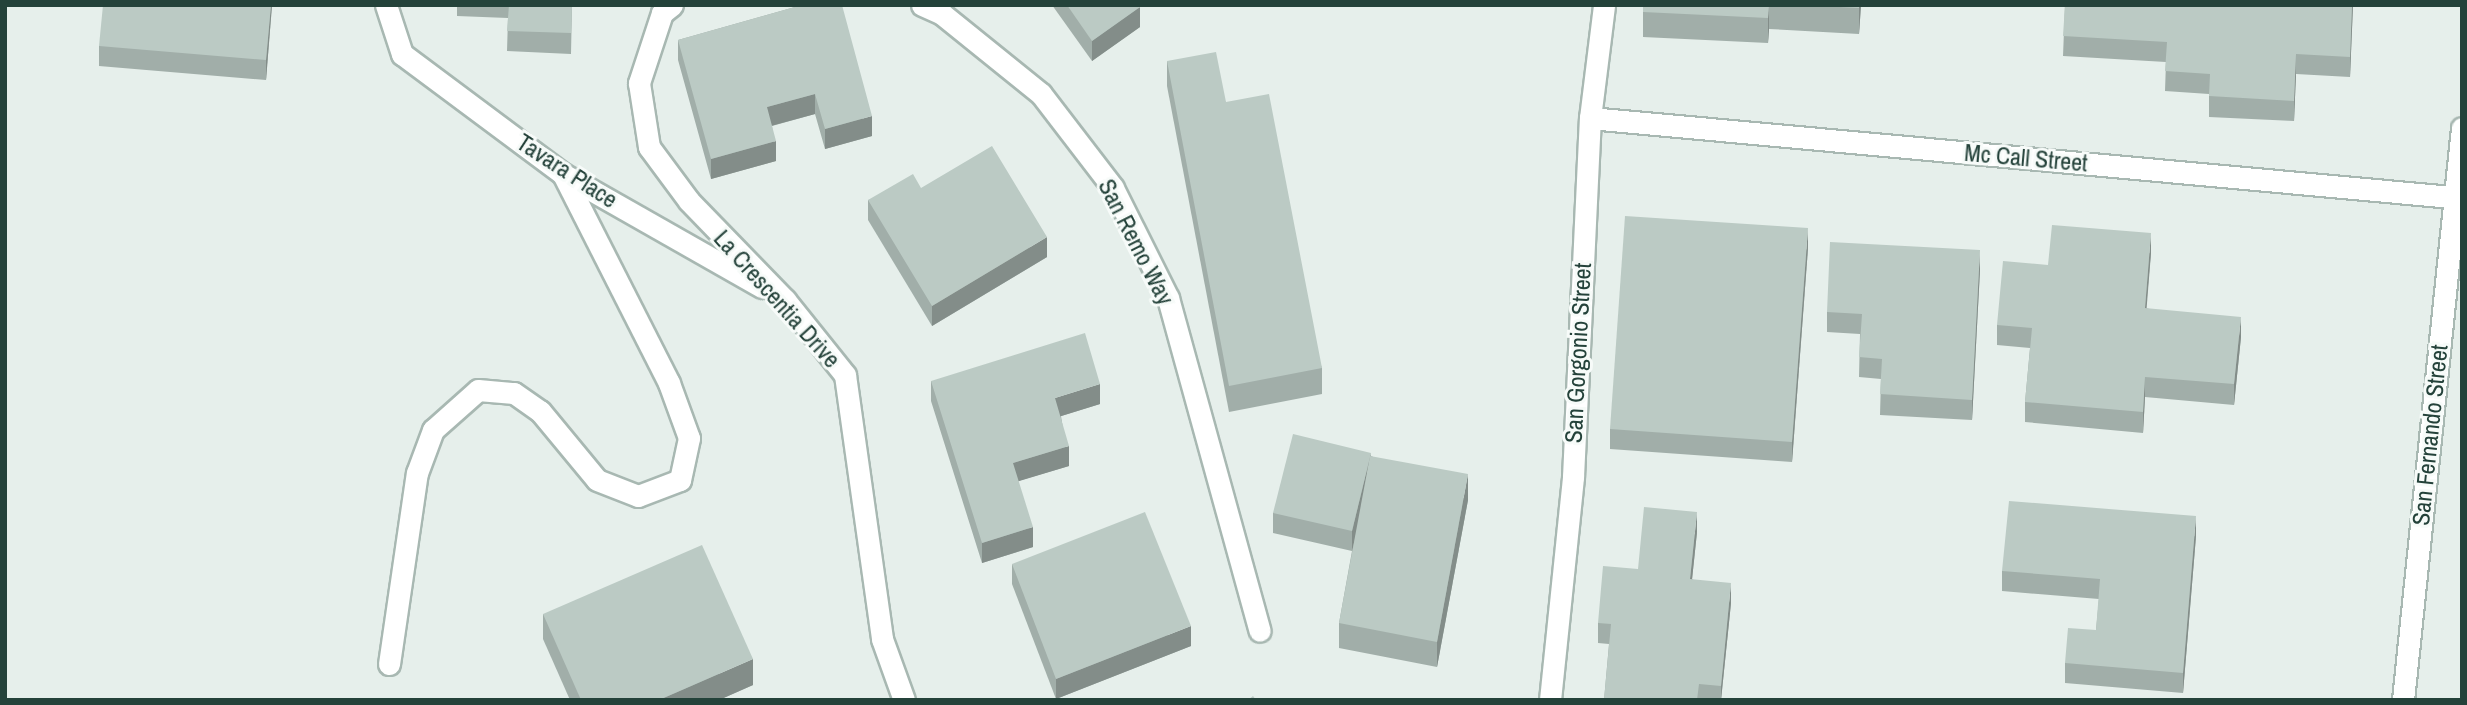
<!DOCTYPE html>
<style>
body{margin:0}
#map{position:relative;width:2467px;height:705px;overflow:hidden;background:#e6efeb;font-family:"Archivo Narrow",sans-serif}
div>[style]{position:absolute}
[style*='--x']{left:calc(var(--x)*1px);top:calc(var(--y)*1px);width:calc(var(--w)*1px);rotate:calc(var(--a)*1deg)}
.roads{filter:drop-shadow(2px 0 #a8b8b2) drop-shadow(-2px 0 #a8b8b2) drop-shadow(0 2px #a8b8b2) drop-shadow(0 -2px #a8b8b2)}
.lane>*{height:21px;margin:-10.5px;padding:0 10.5px;transform-origin:10.5px;border-radius:10.5px;background:#fff}
.street>*{height:21px;margin:-10.5px;padding:0 10.5px;transform-origin:10.5px;border-radius:10.5px;background:#fff}
.wall>*{inset:0;background:#a1aea9}
.shaded-wall>*{inset:0;background:#838d89}
.building>*{inset:0;background:#bbcac4}
span{translate:-50% -50%;white-space:nowrap;text-align:center;line-height:1.15;-webkit-text-stroke:6px #f7fbf9;paint-order:stroke}
.street-label{font-size:24px;color:#24423a}
.frame{position:absolute;inset:0;border:7px solid #24423a;pointer-events:none}
</style>
<div id="map">
<div class="roads">
<div class="lane">
<div style="--x:389;--y:664;--w:193;--a:-81.7"></div>
<div style="--x:417;--y:473;--w:46;--a:-69.6"></div>
<div style="--x:433;--y:430;--w:60;--a:-41.6"></div>
<div style="--x:478;--y:390;--w:36;--a:5"></div>
<div style="--x:514;--y:393;--w:32;--a:35"></div>
<div style="--x:540;--y:411;--w:89;--a:50.4"></div>
<div style="--x:597;--y:480;--w:44;--a:21.3"></div>
<div style="--x:638;--y:496;--w:45;--a:-20.9"></div>
<div style="--x:680;--y:480;--w:43;--a:-77.9"></div>
<div style="--x:689;--y:438;--w:59;--a:-110"></div>
<div style="--x:669;--y:383;--w:234;--a:-116.9"></div>
</div>
<div class="street">
<div style="--x:386;--y:5;--w:52;--a:71.9"></div>
<div style="--x:402;--y:54;--w:201;--a:36.7"></div>
<div style="--x:563;--y:174;--w:229;--a:29.6"></div>
<div style="--x:672;--y:5;--w:13;--a:141"></div>
<div style="--x:662;--y:13;--w:74;--a:108.2"></div>
<div style="--x:639;--y:83;--w:65;--a:81.1"></div>
<div style="--x:649;--y:147;--w:67;--a:53.5"></div>
<div style="--x:689;--y:201;--w:138;--a:45.9"></div>
<div style="--x:785;--y:300;--w:96;--a:51.3"></div>
<div style="--x:845;--y:375;--w:267;--a:82"></div>
<div style="--x:882;--y:639;--w:65;--a:70.2"></div>
<div style="--x:922;--y:5;--w:22;--a:24"></div>
<div style="--x:942;--y:14;--w:127;--a:38.9"></div>
<div style="--x:1041;--y:94;--w:118;--a:52.5"></div>
<div style="--x:1113;--y:188;--w:123;--a:63.4"></div>
<div style="--x:1168;--y:298;--w:345;--a:74.6"></div>
<div style="--x:1590;--y:118;--w:876;--a:5.24"></div>
<div style="--x:1550;--y:700;--w:224;--a:-84.1"></div>
<div style="--x:1573;--y:477;--w:359;--a:-87.3"></div>
<div style="--x:1590;--y:118;--w:114;--a:-82.9"></div>
<div style="--x:2403;--y:700;--w:575;--a:-84.11"></div>
</div>
</div>
<div class="wall">
<div style="clip-path:polygon(272px 5px,266px 80px,99px 66px,99px 46px)"></div>
<div style="clip-path:polygon(457px 5px,572px 5px,571px 54px,507px 51px,508px 18px,457px 16px)"></div>
<div style="clip-path:polygon(802px 5px,872px 136px,825px 149px,815px 114px,772px 126px,776px 161px,711px 179px,678px 60px,678px 40px)"></div>
<div style="clip-path:polygon(1052px 5px,1138px 5px,1140px 27px,1092px 61px)"></div>
<div style="clip-path:polygon(1643px 5px,1861px 5px,1859px 34px,1769px 29px,1768px 43px,1643px 37px)"></div>
<div style="clip-path:polygon(2065px 5px,2353px 5px,2350px 77px,2296px 74px,2294px 121px,2209px 117px,2209px 94px,2165px 91px,2166px 62px,2063px 56px)"></div>
<div style="clip-path:polygon(1167px 61px,1226px 102px,1322px 368px,1322px 394px,1229px 412px,1167px 86px)"></div>
<div style="clip-path:polygon(921px 188px,1047px 257px,932px 326px,868px 220px,868px 200px)"></div>
<div style="clip-path:polygon(1808px 248px,1792px 462px,1610px 449px,1610px 429px)"></div>
<div style="clip-path:polygon(2151px 253px,2146px 308px,2241px 337px,2234px 405px,2145px 397px,2143px 433px,2025px 422px,2025px 402px,2030px 348px,1997px 345px,1997px 325px,2048px 265px)"></div>
<div style="clip-path:polygon(1980px 270px,1972px 420px,1880px 415px,1881px 379px,1859px 377px,1860px 334px,1827px 332px,1827px 312px)"></div>
<div style="clip-path:polygon(931px 381px,1100px 404px,1061px 416px,1069px 466px,1018px 481px,1033px 547px,982px 563px,931px 401px)"></div>
<div style="clip-path:polygon(1371px 456px,1468px 500px,1437px 667px,1339px 648px,1339px 623px,1352px 551px,1273px 533px,1273px 513px)"></div>
<div style="clip-path:polygon(1697px 532px,1692px 579px,1731px 603px,1721px 700px,1604px 700px,1609px 644px,1598px 643px,1598px 623px)"></div>
<div style="clip-path:polygon(2196px 536px,2183px 693px,2065px 683px,2065px 663px,2096px 630px,2099px 599px,2002px 591px,2002px 571px)"></div>
<div style="clip-path:polygon(1012px 564px,1191px 646px,1056px 699px,1012px 584px)"></div>
<div style="clip-path:polygon(543px 614px,753px 685px,719px 700px,570px 700px,543px 639px)"></div>
</div>
<div class="shaded-wall">
<div style="clip-path:polygon(271px 5px,272px 5px,266px 80px,266px 60px)"></div>
<div style="clip-path:polygon(1769px 5px,1769px 29px,1768px 43px,1768px 18px)"></div>
<div style="clip-path:polygon(1859px 5px,1861px 5px,1859px 34px)"></div>
<div style="clip-path:polygon(2352px 5px,2353px 5px,2350px 77px,2350px 57px)"></div>
<div style="clip-path:polygon(1140px 7px,1140px 27px,1092px 61px,1092px 41px)"></div>
<div style="clip-path:polygon(2296px 54px,2296px 74px,2294px 121px,2294px 101px)"></div>
<div style="clip-path:polygon(815px 94px,815px 114px,767px 127px,767px 107px)"></div>
<div style="clip-path:polygon(872px 116px,872px 136px,825px 149px,825px 129px)"></div>
<div style="clip-path:polygon(776px 141px,776px 161px,711px 179px,711px 159px)"></div>
<div style="clip-path:polygon(1808px 228px,1808px 248px,1792px 462px,1792px 442px)"></div>
<div style="clip-path:polygon(2151px 233px,2151px 253px,2145px 328px,2145px 308px)"></div>
<div style="clip-path:polygon(1047px 237px,1047px 257px,932px 326px,932px 306px)"></div>
<div style="clip-path:polygon(1980px 250px,1980px 270px,1972px 420px,1972px 400px)"></div>
<div style="clip-path:polygon(2241px 317px,2241px 337px,2234px 405px,2234px 384px)"></div>
<div style="clip-path:polygon(2145px 377px,2145px 397px,2143px 433px,2143px 412px)"></div>
<div style="clip-path:polygon(1100px 384px,1100px 404px,1055px 418px,1055px 398px)"></div>
<div style="clip-path:polygon(1069px 446px,1069px 466px,1013px 483px,1013px 463px)"></div>
<div style="clip-path:polygon(1371px 453px,1371px 473px,1352px 551px,1352px 531px)"></div>
<div style="clip-path:polygon(1468px 474px,1468px 500px,1437px 667px,1437px 642px)"></div>
<div style="clip-path:polygon(1697px 512px,1697px 532px,1690px 599px,1690px 579px)"></div>
<div style="clip-path:polygon(2196px 516px,2196px 536px,2183px 693px,2183px 673px)"></div>
<div style="clip-path:polygon(1033px 527px,1033px 547px,982px 563px,982px 543px)"></div>
<div style="clip-path:polygon(1731px 583px,1731px 603px,1721px 700px,1721px 686px)"></div>
<div style="clip-path:polygon(1191px 626px,1191px 646px,1056px 699px,1056px 679px)"></div>
<div style="clip-path:polygon(753px 659px,753px 685px,719px 700px,659px 700px)"></div>
</div>
<div class="building">
<div style="clip-path:polygon(103px 5px,271px 5px,266px 60px,99px 46px)"></div>
<div style="clip-path:polygon(509px 5px,572px 5px,571px 33px,507px 31px)"></div>
<div style="clip-path:polygon(802px 5px,842px 5px,872px 116px,825px 129px,815px 94px,767px 107px,776px 141px,711px 159px,678px 40px)"></div>
<div style="clip-path:polygon(1067px 5px,1138px 5px,1140px 7px,1092px 41px)"></div>
<div style="clip-path:polygon(1643px 5px,1769px 5px,1768px 18px,1643px 12px)"></div>
<div style="clip-path:polygon(1800px 5px,1859px 5px,1859px 8px)"></div>
<div style="clip-path:polygon(2065px 5px,2352px 5px,2350px 57px,2296px 54px,2294px 101px,2209px 96px,2210px 74px,2165px 71px,2167px 42px,2063px 36px)"></div>
<div style="clip-path:polygon(1216px 52px,1226px 102px,1269px 94px,1322px 368px,1229px 386px,1167px 61px)"></div>
<div style="clip-path:polygon(992px 146px,1047px 237px,932px 306px,868px 200px,913px 174px,921px 188px)"></div>
<div style="clip-path:polygon(1625px 216px,1808px 228px,1792px 442px,1610px 429px)"></div>
<div style="clip-path:polygon(2052px 225px,2151px 233px,2145px 308px,2241px 317px,2234px 384px,2145px 377px,2143px 412px,2025px 402px,2032px 328px,1997px 325px,2003px 261px,2048px 265px)"></div>
<div style="clip-path:polygon(1830px 242px,1980px 250px,1972px 400px,1880px 394px,1882px 359px,1859px 357px,1862px 314px,1827px 312px)"></div>
<div style="clip-path:polygon(1085px 333px,1100px 384px,1055px 398px,1069px 446px,1013px 463px,1033px 527px,982px 543px,931px 381px)"></div>
<div style="clip-path:polygon(1293px 434px,1371px 453px,1352px 531px,1273px 513px)"></div>
<div style="clip-path:polygon(1370px 456px,1468px 474px,1437px 642px,1339px 623px)"></div>
<div style="clip-path:polygon(2009px 501px,2196px 516px,2183px 673px,2065px 663px,2068px 628px,2096px 630px,2100px 579px,2002px 571px)"></div>
<div style="clip-path:polygon(1644px 507px,1697px 512px,1690px 579px,1731px 583px,1721px 686px,1699px 684px,1697px 700px,1604px 700px,1611px 624px,1598px 623px,1603px 566px,1638px 569px)"></div>
<div style="clip-path:polygon(1145px 512px,1191px 626px,1056px 679px,1012px 564px)"></div>
<div style="clip-path:polygon(702px 545px,753px 659px,659px 700px,581px 700px,543px 614px)"></div>
<div style="clip-path:polygon(1253px 696px,1256px 700px,1248px 700px)"></div>
</div>
<div class="street-label">
<span style="left:2026px;top:158px;rotate:5deg">Mc Call Street</span>
<span style="left:567px;top:171px;rotate:33deg">Tavara Place</span>
<span style="left:1136px;top:242px;rotate:63deg">San Remo Way</span>
<span style="left:777px;top:299px;rotate:48deg">La Crescentia Drive</span>
<span style="left:1578px;top:353px;rotate:-87deg">San Gorgonio Street</span>
<span style="left:2430px;top:435px;rotate:-84deg">San Fernando Street</span>
</div>
<div class="frame"></div>
</div>
